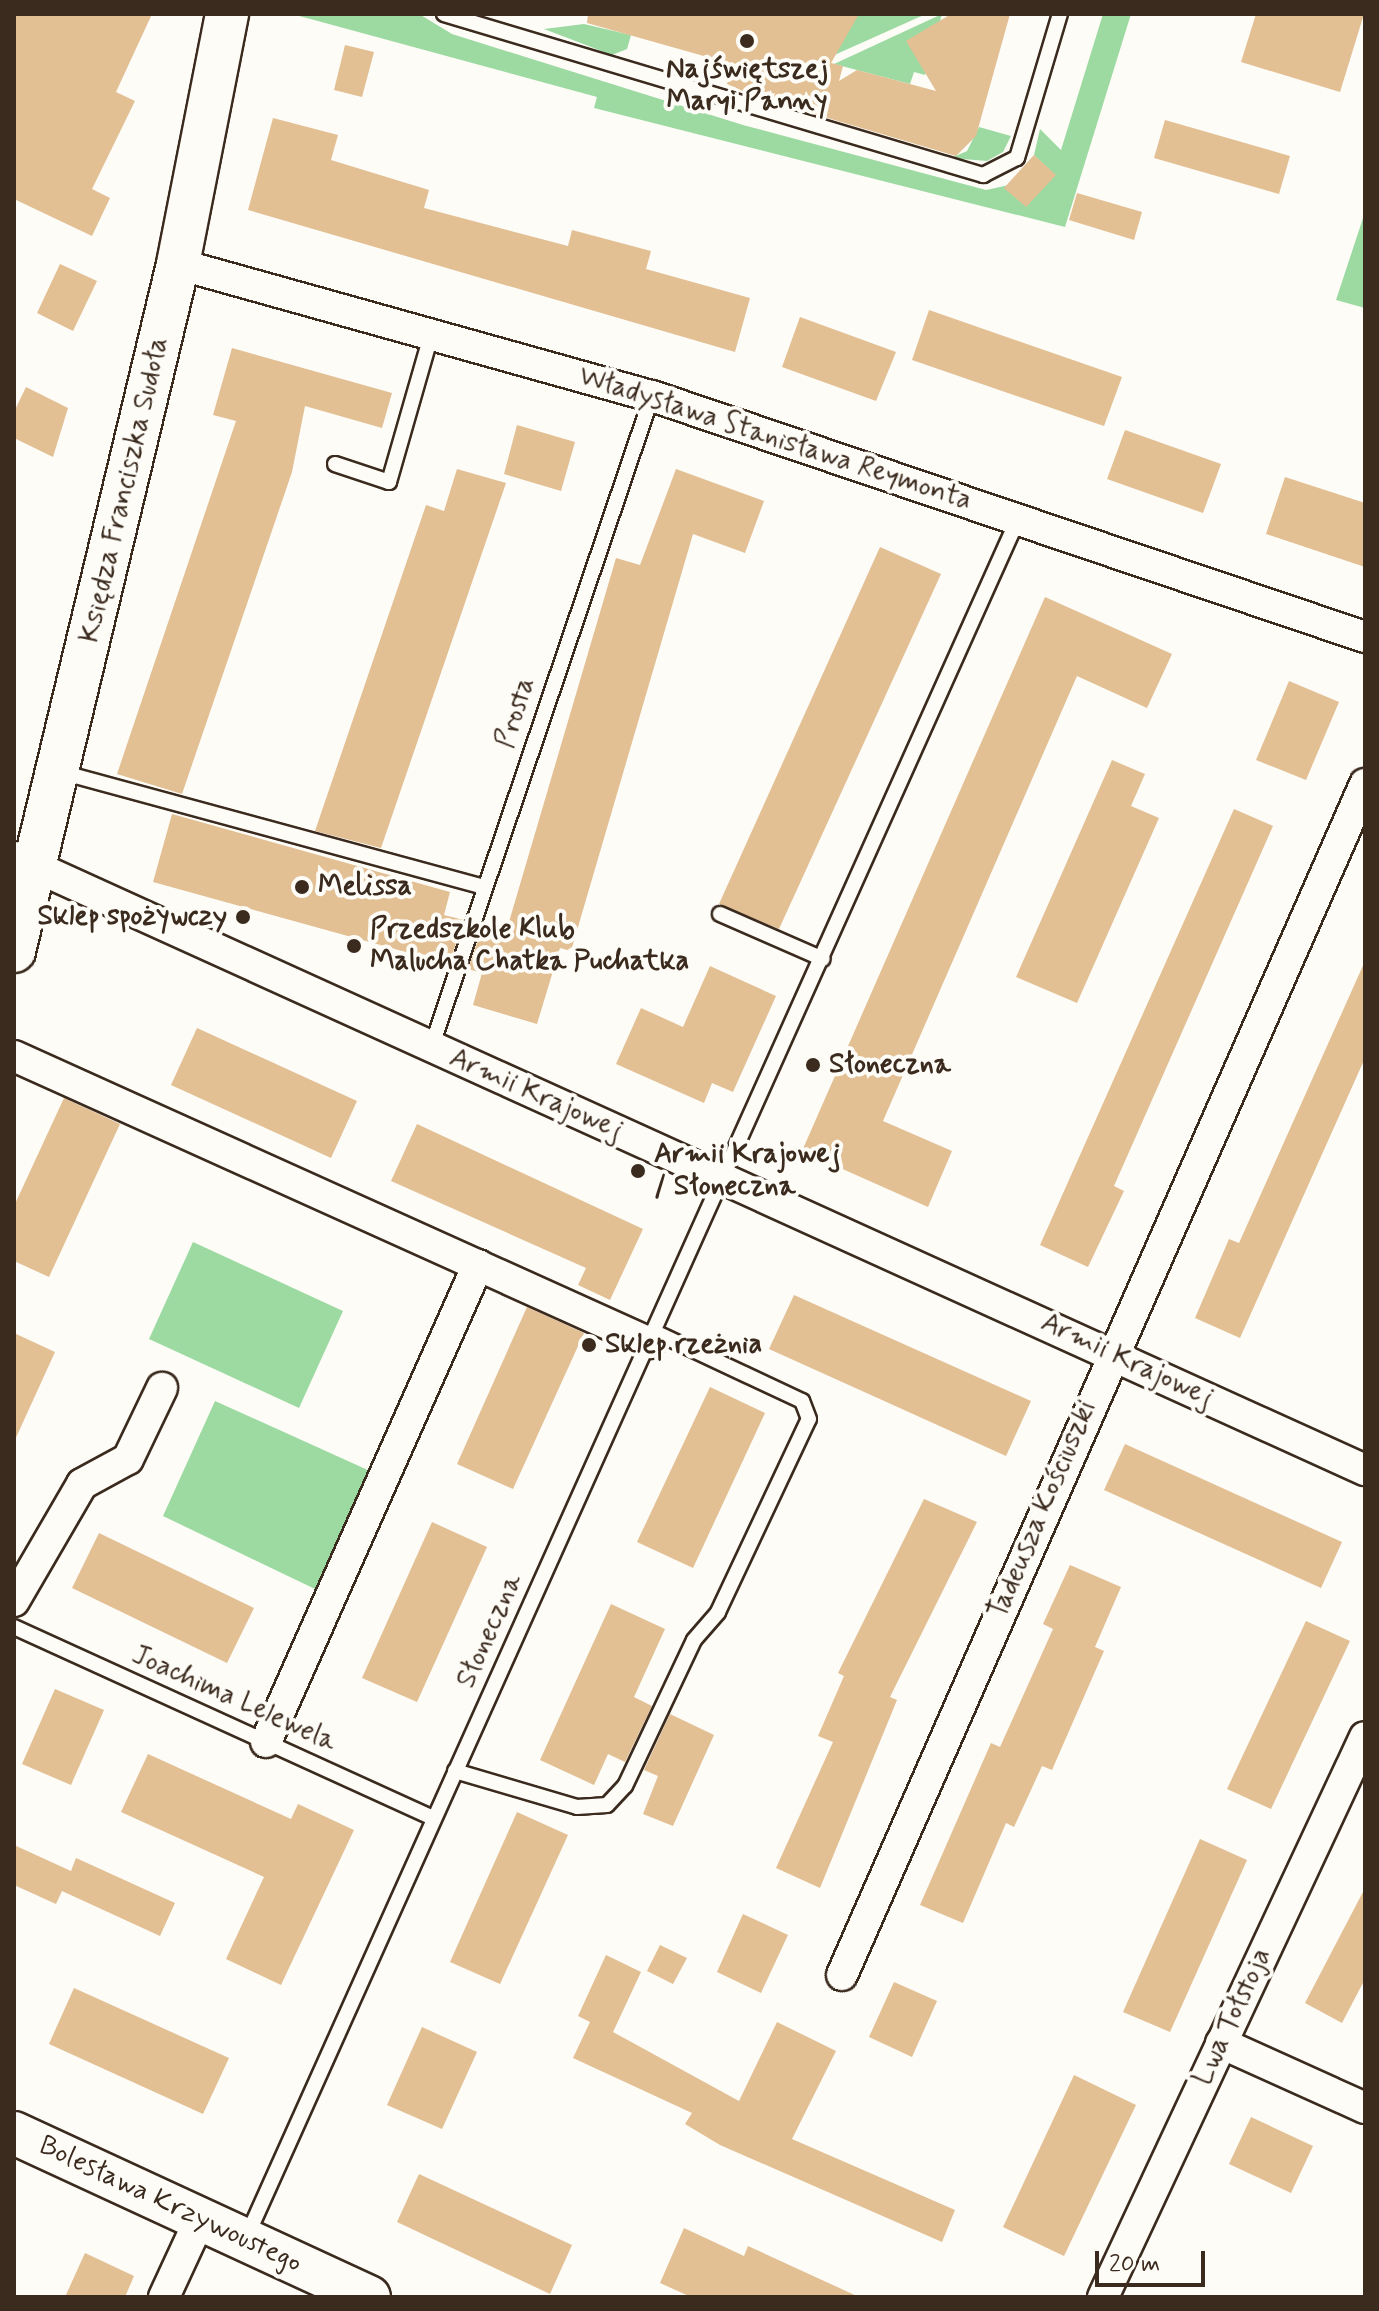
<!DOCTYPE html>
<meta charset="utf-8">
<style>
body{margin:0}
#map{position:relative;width:1379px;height:2311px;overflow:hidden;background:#fdfcf7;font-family:Mynerve,sans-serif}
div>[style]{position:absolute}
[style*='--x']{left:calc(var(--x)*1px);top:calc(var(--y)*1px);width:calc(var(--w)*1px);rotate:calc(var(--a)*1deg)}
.green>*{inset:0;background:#9ddaa2}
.building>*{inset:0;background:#e3bf94}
.roads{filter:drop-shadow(2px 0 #3b2a1e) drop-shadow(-2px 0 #3b2a1e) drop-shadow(0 2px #3b2a1e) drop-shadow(0 -2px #3b2a1e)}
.lane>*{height:14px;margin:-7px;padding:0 7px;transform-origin:7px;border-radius:7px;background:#fdfcf7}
.street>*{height:30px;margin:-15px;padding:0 15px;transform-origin:15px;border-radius:15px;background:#fdfcf7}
.secondary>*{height:42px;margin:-21px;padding:0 21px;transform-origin:21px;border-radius:21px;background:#fdfcf7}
.dots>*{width:22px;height:22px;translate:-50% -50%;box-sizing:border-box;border:4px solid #fdfcf7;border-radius:50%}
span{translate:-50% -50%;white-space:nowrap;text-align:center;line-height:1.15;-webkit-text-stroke:8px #fdfcf7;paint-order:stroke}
.poi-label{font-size:28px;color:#3b2a1e;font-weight:700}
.left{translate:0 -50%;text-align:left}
.right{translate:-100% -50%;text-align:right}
.street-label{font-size:28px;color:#3b2a1e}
.frame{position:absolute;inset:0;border:16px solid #3b2a1e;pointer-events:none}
.scale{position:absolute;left:1095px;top:2251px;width:110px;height:36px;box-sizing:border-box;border:4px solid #3b2a1e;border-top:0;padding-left:10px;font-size:24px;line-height:28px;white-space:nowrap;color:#3b2a1e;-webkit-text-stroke:6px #fdfcf7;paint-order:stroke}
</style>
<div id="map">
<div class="green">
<div style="clip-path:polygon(292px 14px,419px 14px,452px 34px,743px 125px,986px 190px,1055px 175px,1034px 155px,1040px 129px,1061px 150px,1103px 14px,1131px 14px,1065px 227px,594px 108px,597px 97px)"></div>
<div style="clip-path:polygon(857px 14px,926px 14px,830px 57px)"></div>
<div style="clip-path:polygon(942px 14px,925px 75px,914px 72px,910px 84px,834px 64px)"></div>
<div style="clip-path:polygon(584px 24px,631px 35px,627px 49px,612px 55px,544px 29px)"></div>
<div style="clip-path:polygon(979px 127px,1011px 136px,1003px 152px,987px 161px,951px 158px,967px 151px)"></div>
<div style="clip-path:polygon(1365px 212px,1365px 308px,1336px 300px)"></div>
<div style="clip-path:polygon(193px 1242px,343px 1311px,299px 1408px,149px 1339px)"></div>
<div style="clip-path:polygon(215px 1401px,370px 1471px,315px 1589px,163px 1516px)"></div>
</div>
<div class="building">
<div style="clip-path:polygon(14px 14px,152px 14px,116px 92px,135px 101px,92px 189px,110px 198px,92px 236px,14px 199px)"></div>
<div style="clip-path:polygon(588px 14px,859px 14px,831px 63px,843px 66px,839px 81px,857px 70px,936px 91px,906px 41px,951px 14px,1010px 14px,976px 136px,956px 156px,754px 96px,727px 84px,732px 64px,587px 23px)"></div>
<div style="clip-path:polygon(1256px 14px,1364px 14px,1340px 92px,1241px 62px)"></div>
<div style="clip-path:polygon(345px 45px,374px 52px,362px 97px,334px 90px)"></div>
<div style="clip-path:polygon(273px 118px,338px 135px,331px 160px,429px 190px,424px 208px,568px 246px,572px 230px,651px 251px,646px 269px,750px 298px,735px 352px,248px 210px)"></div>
<div style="clip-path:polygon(1165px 120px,1290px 156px,1279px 194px,1154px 158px)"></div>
<div style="clip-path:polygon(1034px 155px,1056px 175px,1026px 207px,1004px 188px)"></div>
<div style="clip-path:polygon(1077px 193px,1142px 212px,1134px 240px,1069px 220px)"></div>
<div style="clip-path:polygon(60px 264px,97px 281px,73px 331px,37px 313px)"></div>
<div style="clip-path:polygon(929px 310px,1122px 377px,1104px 426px,912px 360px)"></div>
<div style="clip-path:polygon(800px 317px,896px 352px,876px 401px,782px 367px)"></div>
<div style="clip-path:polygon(232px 348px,392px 393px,382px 428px,305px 406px,292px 472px,182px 794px,117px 774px,236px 421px,213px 415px)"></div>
<div style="clip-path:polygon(26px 387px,68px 408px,53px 457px,14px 438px,14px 412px)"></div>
<div style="clip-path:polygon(517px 425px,575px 442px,561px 491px,504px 474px)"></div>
<div style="clip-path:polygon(1125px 430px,1221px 464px,1203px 513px,1107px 479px)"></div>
<div style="clip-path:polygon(457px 469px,506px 483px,381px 848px,315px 831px,426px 505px,444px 511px)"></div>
<div style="clip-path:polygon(676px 469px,764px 501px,745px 553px,693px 534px,571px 951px,560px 948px,537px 1024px,473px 1005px,482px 973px,468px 969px,483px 926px,506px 932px,616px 558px,640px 565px)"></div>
<div style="clip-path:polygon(1285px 477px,1365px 503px,1365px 567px,1266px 534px)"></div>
<div style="clip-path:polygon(880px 547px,941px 574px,779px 929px,719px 904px)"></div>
<div style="clip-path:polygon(1045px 597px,1172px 654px,1147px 708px,1077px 676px,883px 1121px,952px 1151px,928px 1207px,802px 1151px)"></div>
<div style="clip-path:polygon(1289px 681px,1339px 702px,1306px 780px,1256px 760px)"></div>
<div style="clip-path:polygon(1112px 760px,1145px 774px,1131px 806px,1159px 818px,1077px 1003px,1016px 977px)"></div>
<div style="clip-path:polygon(1234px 809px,1273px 826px,1114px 1186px,1124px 1191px,1088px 1267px,1040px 1245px)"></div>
<div style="clip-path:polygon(172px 814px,450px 892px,444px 915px,464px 920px,449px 964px,153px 882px)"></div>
<div style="clip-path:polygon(1365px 961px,1365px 1058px,1240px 1338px,1195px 1318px,1229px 1239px,1239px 1243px)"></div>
<div style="clip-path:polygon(710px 966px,776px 996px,733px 1092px,712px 1083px,704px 1103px,616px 1064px,641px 1008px,683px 1027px)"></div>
<div style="clip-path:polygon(197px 1028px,357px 1101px,331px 1158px,171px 1085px)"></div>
<div style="clip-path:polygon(64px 1098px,120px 1124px,49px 1277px,14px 1261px,14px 1206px)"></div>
<div style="clip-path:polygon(417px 1124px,643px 1229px,610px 1300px,578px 1285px,586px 1268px,391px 1181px)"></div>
<div style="clip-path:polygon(794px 1295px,1031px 1401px,1006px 1456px,769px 1349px)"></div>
<div style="clip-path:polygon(527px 1307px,584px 1333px,513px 1489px,457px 1464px)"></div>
<div style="clip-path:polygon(14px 1333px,55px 1352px,14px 1442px)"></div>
<div style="clip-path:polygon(710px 1387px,765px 1413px,693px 1568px,637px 1542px)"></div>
<div style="clip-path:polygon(1125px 1444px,1342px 1542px,1321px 1588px,1104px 1490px)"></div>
<div style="clip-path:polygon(924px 1499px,977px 1522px,890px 1697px,897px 1700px,820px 1888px,776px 1868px,833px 1742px,818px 1736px,844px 1676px,838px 1673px)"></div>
<div style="clip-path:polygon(432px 1522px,487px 1547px,417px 1702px,362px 1678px)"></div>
<div style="clip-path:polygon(99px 1533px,254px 1608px,227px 1663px,72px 1588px)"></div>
<div style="clip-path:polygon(1070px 1565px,1121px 1587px,1095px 1647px,1104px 1651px,1052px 1770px,1042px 1766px,1014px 1827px,1006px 1823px,963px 1923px,920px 1905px,991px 1743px,1000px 1747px,1053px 1629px,1043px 1624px)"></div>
<div style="clip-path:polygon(611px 1604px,665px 1629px,634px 1697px,652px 1706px,625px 1762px,608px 1754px,594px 1785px,540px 1760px)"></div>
<div style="clip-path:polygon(1306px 1621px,1350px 1641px,1271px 1809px,1227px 1789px)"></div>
<div style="clip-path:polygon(55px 1689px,104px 1710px,71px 1785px,22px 1764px)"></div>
<div style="clip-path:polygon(670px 1714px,714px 1735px,673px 1826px,643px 1814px,658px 1776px,644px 1770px)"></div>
<div style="clip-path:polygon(148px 1754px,291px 1819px,298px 1804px,354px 1830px,281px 1985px,226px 1959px,264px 1877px,121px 1812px)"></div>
<div style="clip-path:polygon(517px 1812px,568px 1835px,500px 1984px,450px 1962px)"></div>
<div style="clip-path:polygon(1200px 1839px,1247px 1860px,1170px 2032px,1123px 2012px)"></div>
<div style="clip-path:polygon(14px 1845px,71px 1871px,76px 1858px,175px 1903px,160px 1936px,62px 1891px,56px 1904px,14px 1885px)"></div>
<div style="clip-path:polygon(1365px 1888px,1365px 1979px,1342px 2023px,1305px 2003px)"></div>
<div style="clip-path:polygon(743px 1914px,788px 1935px,761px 1993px,717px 1972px)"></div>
<div style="clip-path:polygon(660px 1945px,687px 1958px,673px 1984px,647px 1971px)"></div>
<div style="clip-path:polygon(606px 1955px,641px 1972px,613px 2032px,739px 2101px,777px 2022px,836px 2051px,792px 2139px,955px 2210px,942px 2242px,720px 2145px,685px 2124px,692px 2113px,573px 2058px,590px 2022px,578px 2016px)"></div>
<div style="clip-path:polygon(894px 1982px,937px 2001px,912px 2057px,869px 2037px)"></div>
<div style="clip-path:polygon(74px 1988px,229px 2058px,203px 2114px,49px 2044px)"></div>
<div style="clip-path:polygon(422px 2027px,477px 2052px,442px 2129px,387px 2105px)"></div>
<div style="clip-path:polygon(1074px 2075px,1136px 2105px,1064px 2256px,1003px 2227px)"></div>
<div style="clip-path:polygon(1251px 2117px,1313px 2146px,1291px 2193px,1229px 2164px)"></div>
<div style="clip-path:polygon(419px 2174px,572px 2245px,550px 2294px,397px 2222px)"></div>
<div style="clip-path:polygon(684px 2228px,744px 2256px,748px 2246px,859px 2297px,691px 2297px,660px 2283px)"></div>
<div style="clip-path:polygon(85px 2253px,134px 2276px,125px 2297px,65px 2297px)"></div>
</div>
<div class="roads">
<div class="lane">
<div style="--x:444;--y:14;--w:563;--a:16.63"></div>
<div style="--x:983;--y:175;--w:38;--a:-27"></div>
<div style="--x:1017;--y:158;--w:150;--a:-73.4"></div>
<div style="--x:335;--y:464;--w:57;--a:18.4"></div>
<div style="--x:389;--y:482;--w:152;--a:-74"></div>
<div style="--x:61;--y:772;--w:439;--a:15.2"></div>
<div style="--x:720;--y:914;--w:112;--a:23.6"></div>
<div style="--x:431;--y:1048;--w:688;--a:-71.28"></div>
<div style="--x:14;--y:1627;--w:461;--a:24.5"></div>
<div style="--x:455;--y:1771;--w:127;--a:16.4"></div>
<div style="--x:577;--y:1807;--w:30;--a:-4"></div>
<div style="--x:607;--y:1805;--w:26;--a:-47"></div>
<div style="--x:625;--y:1786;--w:161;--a:-64.7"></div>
<div style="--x:694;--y:1640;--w:37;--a:-49"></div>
<div style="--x:718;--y:1612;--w:213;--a:-64.8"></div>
<div style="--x:809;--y:1419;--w:19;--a:-111"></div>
<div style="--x:802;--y:1401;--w:162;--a:-154.9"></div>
<div style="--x:247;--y:2236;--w:1882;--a:-65.82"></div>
</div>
<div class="street">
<div style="--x:178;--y:264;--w:492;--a:15.6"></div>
<div style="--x:652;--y:396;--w:753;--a:18.68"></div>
<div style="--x:14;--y:857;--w:1484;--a:24.41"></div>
<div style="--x:14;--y:1056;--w:698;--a:24.29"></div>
<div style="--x:14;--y:1601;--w:135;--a:-59.8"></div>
<div style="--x:82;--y:1484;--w:52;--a:-28.5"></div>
<div style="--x:128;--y:1459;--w:79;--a:-64.4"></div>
<div style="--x:266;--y:1742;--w:522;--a:-66.04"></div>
<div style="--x:842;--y:1975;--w:1301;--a:-66.29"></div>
<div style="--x:1221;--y:2043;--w:158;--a:24.3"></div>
<div style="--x:164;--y:2297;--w:86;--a:-65.2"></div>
<div style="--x:1103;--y:2297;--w:618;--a:-64.93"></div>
</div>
<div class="secondary">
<div style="--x:14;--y:951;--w:706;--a:-76.57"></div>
<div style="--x:178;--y:264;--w:255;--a:-78.9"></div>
<div style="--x:14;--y:2133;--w:391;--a:24.8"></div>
</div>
</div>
<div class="dots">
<div style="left:747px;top:41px;background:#3b2a1e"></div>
<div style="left:302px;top:887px;background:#3b2a1e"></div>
<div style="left:243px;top:917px;background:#3b2a1e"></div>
<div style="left:354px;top:946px;background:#3b2a1e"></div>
<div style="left:813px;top:1065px;background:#3b2a1e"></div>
<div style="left:638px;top:1171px;background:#3b2a1e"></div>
<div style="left:589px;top:1345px;background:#3b2a1e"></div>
</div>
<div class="poi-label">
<span style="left:747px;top:86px">Najświętszej<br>Maryi Panny</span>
<span class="left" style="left:318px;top:887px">Melissa</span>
<span class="right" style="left:227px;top:917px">Sklep spożywczy</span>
<span class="left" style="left:370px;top:946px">Przedszkole Klub<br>Malucha Chatka Puchatka</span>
<span class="left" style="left:829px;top:1065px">Słoneczna</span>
<span class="left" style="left:654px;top:1171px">Armii Krajowej<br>/ Słoneczna</span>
<span class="left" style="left:605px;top:1345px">Sklep rzeżnia</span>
</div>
<div class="street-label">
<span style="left:775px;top:439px;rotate:18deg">Władysława Stanisława Reymonta</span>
<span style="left:125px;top:490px;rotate:-77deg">Księdza Franciszka Sudoła</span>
<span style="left:516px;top:713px;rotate:-72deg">Prosta</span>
<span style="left:536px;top:1095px;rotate:24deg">Armii Krajowej</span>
<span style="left:1127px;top:1361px;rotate:25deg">Armii Krajowej</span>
<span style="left:1043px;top:1510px;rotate:-67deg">Tadeusza Kościuszki</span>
<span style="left:490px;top:1631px;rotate:-66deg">Słoneczna</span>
<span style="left:234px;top:1699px;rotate:24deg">Joachima Lelewela</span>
<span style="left:1233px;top:2017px;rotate:-65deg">Lwa Tołstoja</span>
<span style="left:170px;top:2205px;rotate:25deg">Bolesława Krzywoustego</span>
</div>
<div class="frame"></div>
<div class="scale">20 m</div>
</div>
